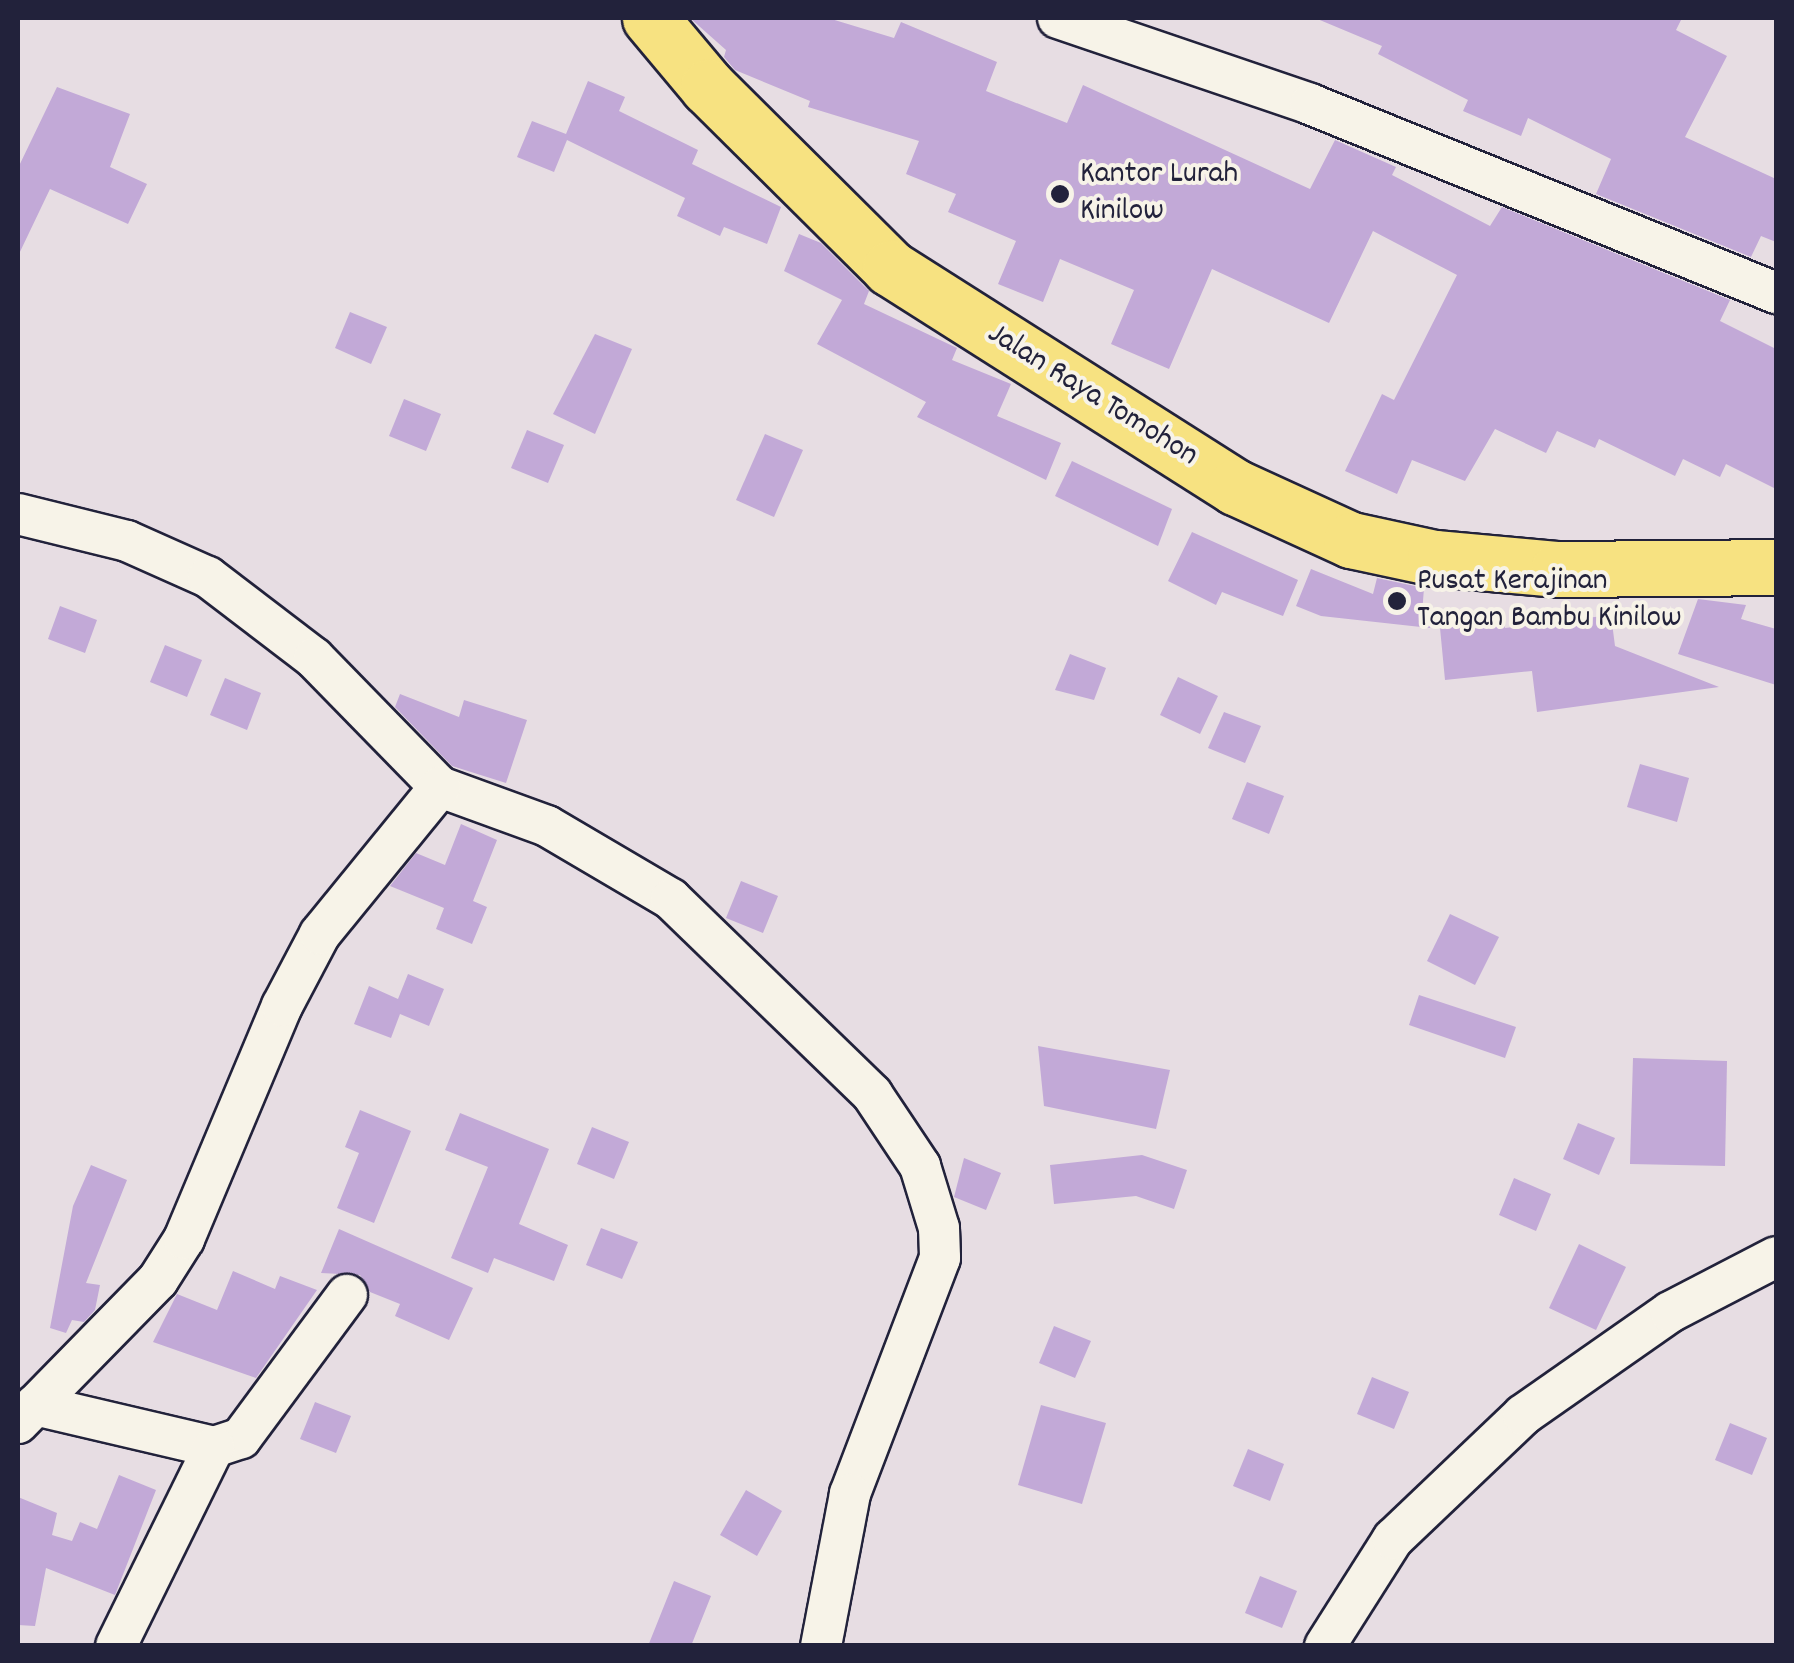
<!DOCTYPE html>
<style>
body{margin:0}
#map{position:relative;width:1794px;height:1663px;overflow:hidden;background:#e7dde3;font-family:Dekko,sans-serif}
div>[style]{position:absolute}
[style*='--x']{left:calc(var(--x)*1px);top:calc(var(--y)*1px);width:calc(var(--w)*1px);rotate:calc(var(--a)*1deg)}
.building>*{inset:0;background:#c2a9d7}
.roads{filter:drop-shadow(2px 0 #22223b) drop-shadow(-2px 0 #22223b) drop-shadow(0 2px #22223b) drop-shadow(0 -2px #22223b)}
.street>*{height:40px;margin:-20px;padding:0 20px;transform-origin:20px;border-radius:20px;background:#f7f3e8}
.highway>*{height:55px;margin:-27.5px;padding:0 27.5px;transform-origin:27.5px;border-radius:27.5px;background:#f7e281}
.dots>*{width:28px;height:28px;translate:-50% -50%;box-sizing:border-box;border:5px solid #f7f3e8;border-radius:50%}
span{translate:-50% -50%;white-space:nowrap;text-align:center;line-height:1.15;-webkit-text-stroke:8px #f7f3e8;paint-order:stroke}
.poi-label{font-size:32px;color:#22223b}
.left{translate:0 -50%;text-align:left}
.street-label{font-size:32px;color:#22223b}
.frame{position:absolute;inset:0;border:20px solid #22223b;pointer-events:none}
</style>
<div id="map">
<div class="building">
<div style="clip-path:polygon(690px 18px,828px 18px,894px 38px,901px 22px,997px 62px,986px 91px,1067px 123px,1083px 85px,1310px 189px,1335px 140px,1396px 167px,1392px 175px,1490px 226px,1502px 207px,1730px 300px,1720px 321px,1776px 349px,1776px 489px,1726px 464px,1720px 477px,1683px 459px,1675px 476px,1599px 439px,1595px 448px,1557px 431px,1546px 453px,1495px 429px,1465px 481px,1412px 460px,1397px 494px,1345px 471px,1382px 394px,1394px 400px,1457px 275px,1373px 231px,1329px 323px,1212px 269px,1169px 369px,1111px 344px,1134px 290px,1060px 259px,1043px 302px,998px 284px,1016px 241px,948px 212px,956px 194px,906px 174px,919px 141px,808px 107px,810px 101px,735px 70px,724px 57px,726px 50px)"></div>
<div style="clip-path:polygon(1315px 18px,1682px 18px,1676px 30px,1727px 56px,1685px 137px,1776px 179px,1776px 242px,1761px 236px,1751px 257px,1596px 194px,1611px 159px,1528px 118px,1521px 136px,1463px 111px,1468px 100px,1378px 54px,1382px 46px)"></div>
<div style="clip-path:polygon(588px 81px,625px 97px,619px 111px,698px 150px,692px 164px,781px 207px,767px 244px,724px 227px,720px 236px,677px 216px,685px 198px,567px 140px,554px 172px,517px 157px,532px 121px,566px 134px)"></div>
<div style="clip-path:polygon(57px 87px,130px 114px,110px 167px,147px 184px,128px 224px,50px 189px,18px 256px,18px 168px)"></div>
<div style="clip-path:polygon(799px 234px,821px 243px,869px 291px,864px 304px,957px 348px,952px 360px,1011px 384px,997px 416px,1061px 443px,1046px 480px,917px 417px,926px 402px,817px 344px,842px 300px,784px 271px)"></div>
<div style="clip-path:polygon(350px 312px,387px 327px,371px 364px,335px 348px)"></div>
<div style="clip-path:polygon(595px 334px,632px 349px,595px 434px,553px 414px)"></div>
<div style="clip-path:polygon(404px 399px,441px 414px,426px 451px,389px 436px)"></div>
<div style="clip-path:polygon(527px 430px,564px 445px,548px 483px,511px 468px)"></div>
<div style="clip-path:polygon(765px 434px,803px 450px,774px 517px,736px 500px)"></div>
<div style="clip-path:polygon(1072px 461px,1172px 509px,1158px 546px,1055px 496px)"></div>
<div style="clip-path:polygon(1192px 532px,1298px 580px,1283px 616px,1222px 592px,1216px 605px,1168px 581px)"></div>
<div style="clip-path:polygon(1311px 569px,1373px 594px,1377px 578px,1424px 588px,1422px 614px,1432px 618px,1430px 628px,1321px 616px,1296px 606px)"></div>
<div style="clip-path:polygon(1698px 599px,1746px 605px,1741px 619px,1776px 629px,1776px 685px,1678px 654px)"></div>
<div style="clip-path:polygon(60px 606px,97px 620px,85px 653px,48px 639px)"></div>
<div style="clip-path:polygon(1611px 615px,1615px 646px,1719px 687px,1537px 712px,1532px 671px,1445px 680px,1440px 628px,1504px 622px,1505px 628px)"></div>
<div style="clip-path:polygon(165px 645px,202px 660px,187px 697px,150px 682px)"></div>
<div style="clip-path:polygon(1070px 654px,1106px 668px,1094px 700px,1055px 690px)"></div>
<div style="clip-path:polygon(1178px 677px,1218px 696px,1200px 734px,1160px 715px)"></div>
<div style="clip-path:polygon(225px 678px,261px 693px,247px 730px,210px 715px)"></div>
<div style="clip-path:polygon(400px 694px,459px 717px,464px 700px,527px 720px,506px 783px,452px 766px,395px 707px)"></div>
<div style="clip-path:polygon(1224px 712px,1261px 726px,1245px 763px,1208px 748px)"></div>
<div style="clip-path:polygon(1640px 764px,1689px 778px,1677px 822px,1627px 807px)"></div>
<div style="clip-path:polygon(1247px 782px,1284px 796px,1269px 834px,1232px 819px)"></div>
<div style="clip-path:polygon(461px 824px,497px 840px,473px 901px,487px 907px,472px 944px,436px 929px,444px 908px,390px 886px,416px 853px,445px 865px)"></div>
<div style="clip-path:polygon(741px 881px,778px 896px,763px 933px,726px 918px)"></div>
<div style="clip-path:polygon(1450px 914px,1499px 937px,1475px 985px,1427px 961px)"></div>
<div style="clip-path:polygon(408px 974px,444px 989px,429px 1026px,400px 1014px,391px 1038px,354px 1024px,369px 986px,398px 999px)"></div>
<div style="clip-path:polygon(1419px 995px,1516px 1027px,1505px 1058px,1409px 1025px)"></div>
<div style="clip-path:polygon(1038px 1046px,1170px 1070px,1156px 1129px,1044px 1106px)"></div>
<div style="clip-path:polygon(1633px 1058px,1727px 1061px,1725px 1166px,1630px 1164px)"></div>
<div style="clip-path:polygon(360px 1110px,411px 1131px,374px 1223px,337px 1208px,359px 1153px,345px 1147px)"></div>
<div style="clip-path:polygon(460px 1113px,549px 1149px,519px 1224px,568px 1245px,554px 1281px,494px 1258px,488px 1273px,451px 1258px,488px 1167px,445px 1150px)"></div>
<div style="clip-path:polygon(1578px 1123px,1615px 1138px,1599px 1175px,1563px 1159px)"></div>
<div style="clip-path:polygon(592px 1127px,629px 1142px,614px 1179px,577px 1164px)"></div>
<div style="clip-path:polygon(1142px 1155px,1187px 1170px,1174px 1209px,1136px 1196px,1054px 1204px,1050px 1165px)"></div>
<div style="clip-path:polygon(964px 1158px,1001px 1173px,986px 1210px,954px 1197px)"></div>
<div style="clip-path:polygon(91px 1165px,127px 1180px,86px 1283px,100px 1285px,95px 1310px,84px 1322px,72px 1320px,66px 1333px,50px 1328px,73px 1206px)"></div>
<div style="clip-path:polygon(1514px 1178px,1551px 1194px,1536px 1231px,1499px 1215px)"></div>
<div style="clip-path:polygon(601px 1228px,638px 1242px,622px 1279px,586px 1265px)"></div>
<div style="clip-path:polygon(339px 1229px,473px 1288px,449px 1340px,395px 1316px,400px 1304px,370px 1292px,360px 1275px,321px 1273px)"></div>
<div style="clip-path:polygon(1579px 1244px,1626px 1267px,1596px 1330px,1549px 1308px)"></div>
<div style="clip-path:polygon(233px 1271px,275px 1289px,280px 1276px,317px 1290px,256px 1378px,153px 1342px,177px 1294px,217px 1310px)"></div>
<div style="clip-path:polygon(1054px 1326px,1091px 1341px,1075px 1378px,1039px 1363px)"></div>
<div style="clip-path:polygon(1372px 1377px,1409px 1392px,1394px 1429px,1357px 1414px)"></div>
<div style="clip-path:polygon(315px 1402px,351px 1416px,336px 1453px,300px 1439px)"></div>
<div style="clip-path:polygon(1041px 1405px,1106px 1423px,1082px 1504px,1018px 1485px)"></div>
<div style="clip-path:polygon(1730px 1423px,1767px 1438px,1752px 1475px,1715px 1460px)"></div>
<div style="clip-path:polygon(1248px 1449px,1284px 1464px,1270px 1501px,1233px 1486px)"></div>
<div style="clip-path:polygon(119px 1475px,156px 1490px,115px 1595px,46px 1568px,35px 1626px,18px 1625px,18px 1497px,57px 1513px,52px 1535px,72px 1541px,80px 1522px,97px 1529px)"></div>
<div style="clip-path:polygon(746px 1490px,782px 1511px,757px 1556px,720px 1535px)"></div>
<div style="clip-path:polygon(1260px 1576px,1297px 1591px,1282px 1628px,1245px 1613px)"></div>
<div style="clip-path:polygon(674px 1581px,711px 1596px,691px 1646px,648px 1646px)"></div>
</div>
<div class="roads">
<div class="street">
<div style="--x:1058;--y:18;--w:266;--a:18.8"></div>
<div style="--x:1310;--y:104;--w:503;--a:22.08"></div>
<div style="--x:18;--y:514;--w:112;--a:13.9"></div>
<div style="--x:127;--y:541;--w:89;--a:24"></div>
<div style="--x:208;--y:577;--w:133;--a:37.4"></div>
<div style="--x:314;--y:658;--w:180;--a:45.7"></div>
<div style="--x:440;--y:787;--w:114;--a:20"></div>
<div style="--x:547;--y:826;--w:144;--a:30.5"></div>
<div style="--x:671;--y:899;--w:280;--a:44.1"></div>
<div style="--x:872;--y:1094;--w:87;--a:56.3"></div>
<div style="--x:920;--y:1166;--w:65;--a:73"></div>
<div style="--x:939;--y:1228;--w:30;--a:88"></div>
<div style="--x:940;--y:1258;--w:253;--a:110.9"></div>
<div style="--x:850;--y:1494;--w:155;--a:100.8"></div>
<div style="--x:35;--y:1405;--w:184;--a:13.2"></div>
<div style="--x:214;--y:1447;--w:28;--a:-18"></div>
<div style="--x:241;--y:1438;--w:178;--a:-53.5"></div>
<div style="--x:18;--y:1423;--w:200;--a:-45.6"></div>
<div style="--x:158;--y:1280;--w:49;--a:-57.6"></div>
<div style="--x:184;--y:1239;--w:253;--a:-67.2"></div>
<div style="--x:282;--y:1006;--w:81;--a:-62.2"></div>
<div style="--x:320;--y:934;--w:190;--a:-50.8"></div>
<div style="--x:116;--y:1646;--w:222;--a:-63.8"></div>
<div style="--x:1325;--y:1646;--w:127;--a:-57.6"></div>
<div style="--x:1393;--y:1539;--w:180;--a:-43.6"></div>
<div style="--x:1523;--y:1415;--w:179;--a:-35"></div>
<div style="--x:1670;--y:1312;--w:119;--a:-27.4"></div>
</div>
<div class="highway">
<div style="--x:650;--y:18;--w:90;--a:50"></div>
<div style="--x:708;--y:87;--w:257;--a:44.8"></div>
<div style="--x:890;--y:268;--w:409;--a:32.4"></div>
<div style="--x:1235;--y:487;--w:128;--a:24.6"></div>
<div style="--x:1351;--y:540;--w:86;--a:12.1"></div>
<div style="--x:1435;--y:558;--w:124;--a:5.1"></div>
<div style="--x:1559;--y:569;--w:217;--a:-0.5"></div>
</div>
</div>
<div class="dots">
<div style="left:1060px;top:194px;background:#22223b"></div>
<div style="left:1397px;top:601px;background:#22223b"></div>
</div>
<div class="poi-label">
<span class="left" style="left:1080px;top:194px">Kantor Lurah<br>Kinilow</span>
<span class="left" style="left:1417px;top:601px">Pusat Kerajinan<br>Tangan Bambu Kinilow</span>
</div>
<div class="street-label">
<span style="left:1092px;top:396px;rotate:32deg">Jalan Raya Tomohon</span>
</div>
<div class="frame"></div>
</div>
